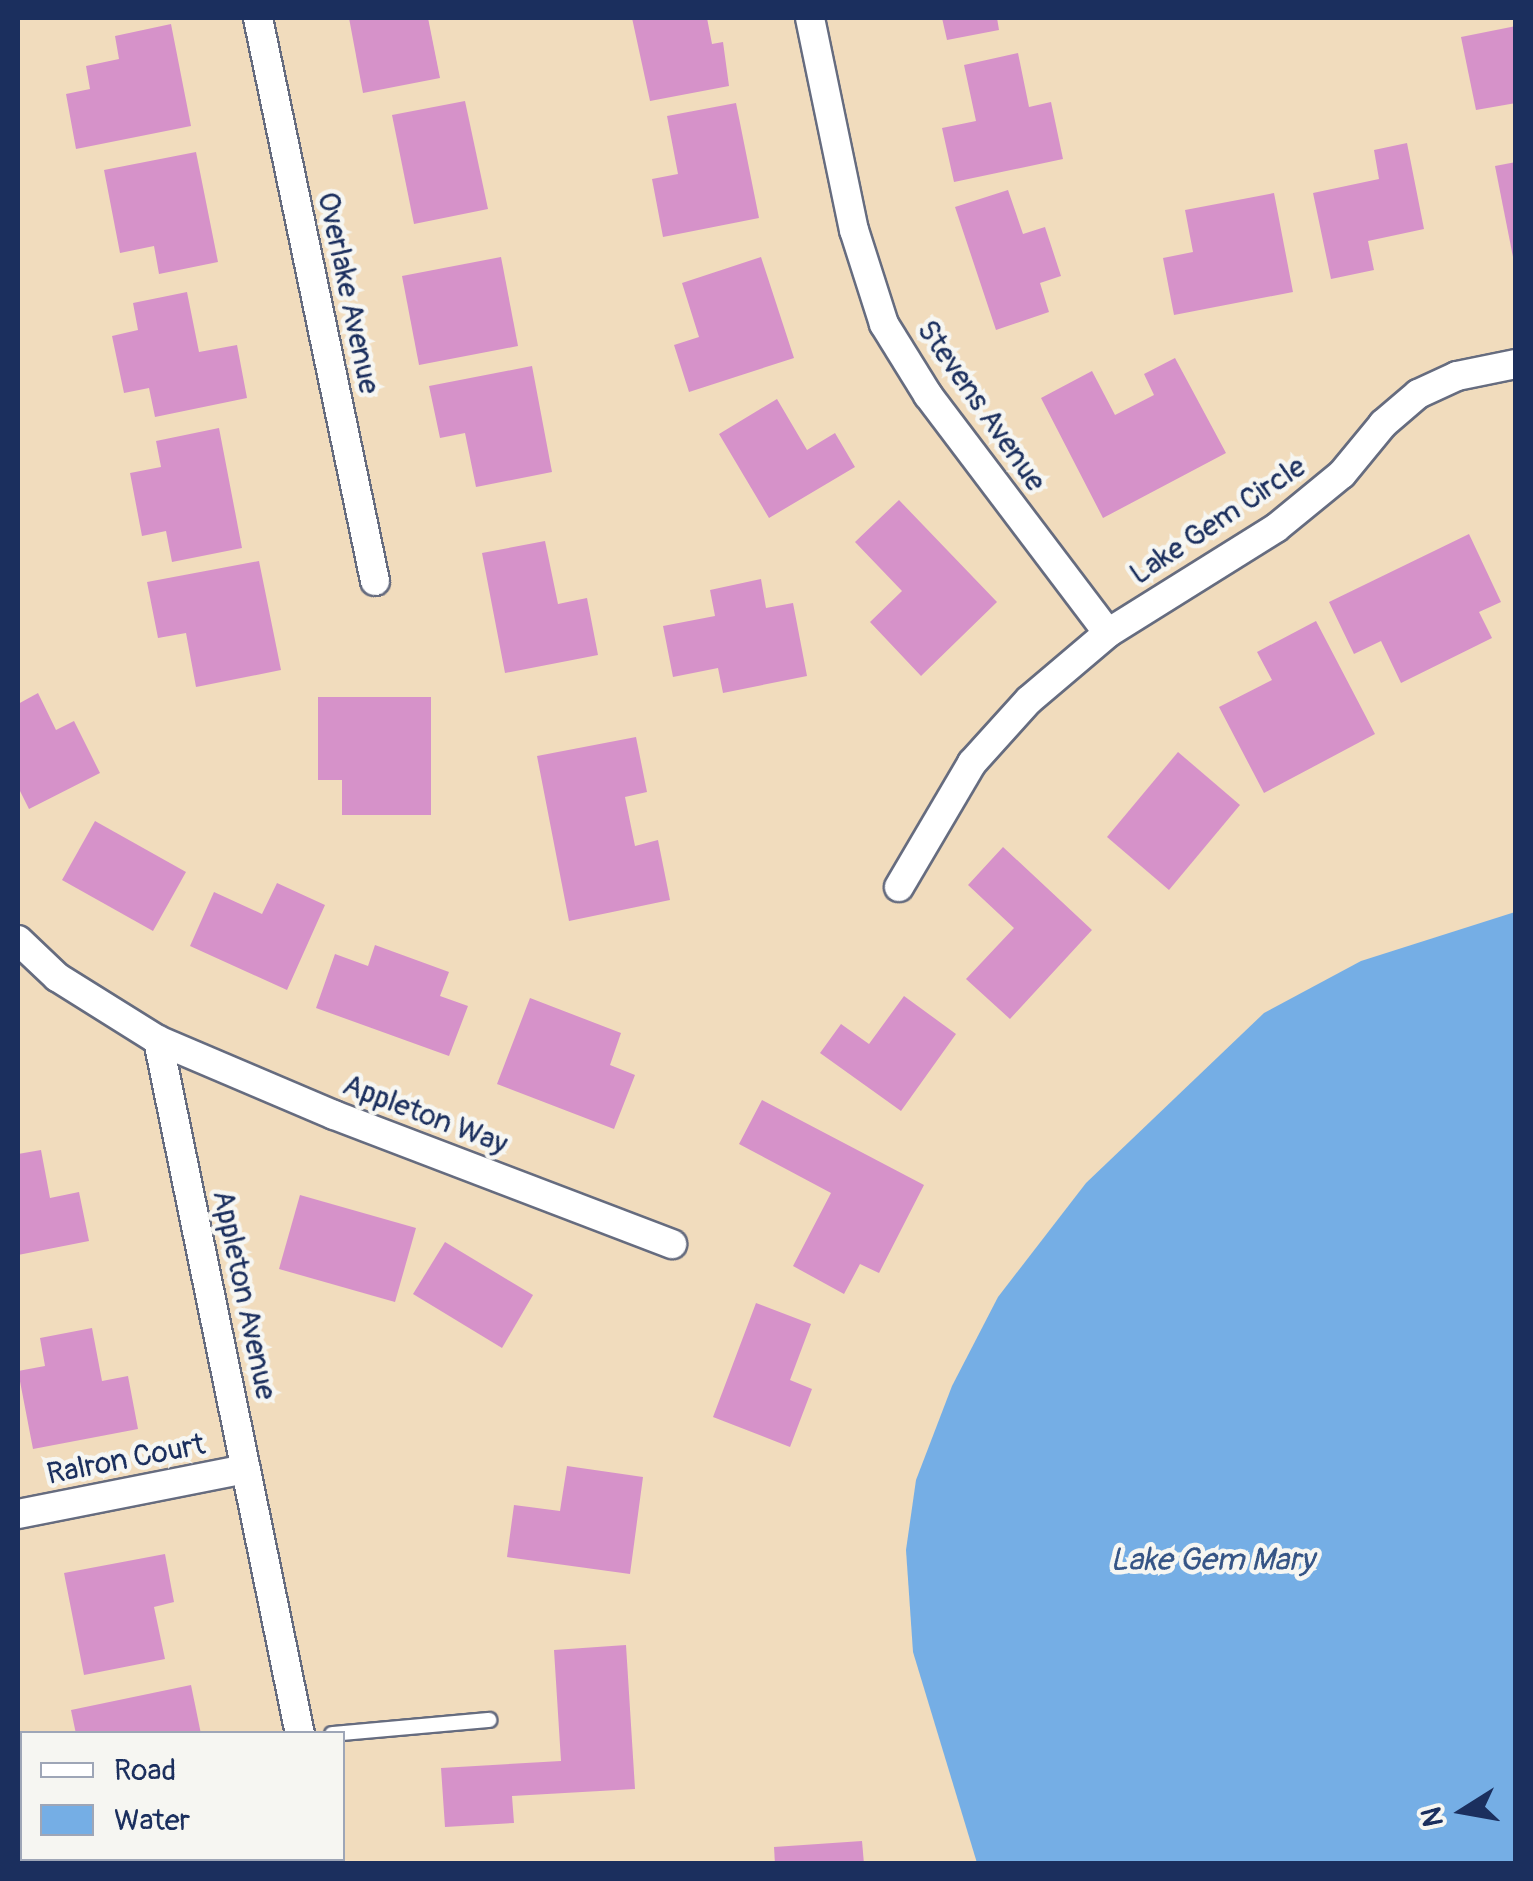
<!DOCTYPE html>
<style>
body{margin:0}
#map{position:relative;width:1533px;height:1881px;overflow:hidden;background:#f1dcbd;font-family:Pangolin,sans-serif}
div>[style]{position:absolute}
[style*='--x']{left:calc(var(--x)*1px);top:calc(var(--y)*1px);width:calc(var(--w)*1px);rotate:calc(var(--a)*1deg)}
.water>*{inset:0;background:#75aee5}
.building>*{inset:0;background:#d692c9}
.roads{filter:drop-shadow(2px 0 #666c7f) drop-shadow(-2px 0 #666c7f) drop-shadow(0 2px #666c7f) drop-shadow(0 -2px #666c7f)}
.service>*{height:14px;margin:-7px;padding:0 7px;transform-origin:7px;border-radius:7px;background:#fff}
.minor>*{height:28px;margin:-14px;padding:0 14px;transform-origin:14px;border-radius:14px;background:#fff}
span{translate:-50% -50%;white-space:nowrap;text-align:center;line-height:1.15;-webkit-text-stroke:9px #f6f6f2;paint-order:stroke}
.street-label{font-size:30px;color:#1b2f5e}
.water-label{font-size:32px;color:#365586;font-style:italic}
.frame{position:absolute;inset:0;border:20px solid #1b2f5e;pointer-events:none}
.legend{position:absolute;left:20px;top:1731px;width:325px;height:130px;box-sizing:border-box;background:#f6f6f2;border:2px solid #9ea6b7;margin:0;padding:12px 18px;list-style:none;font-size:30px;color:#1b2f5e}
.legend li{display:flex;align-items:center;gap:20px;height:50px}
.legend b{width:50px;border:2px solid #9ea6b7}
.north{position:absolute;left:1413px;top:1761px;width:100px;height:100px;-webkit-text-stroke:8px #f6f6f2;paint-order:stroke;rotate:259deg;font-size:28px;font-weight:700;line-height:40px;text-align:center;color:#1b2f5e}
.north::after{content:'';display:block;margin:auto;width:35px;height:45px;background:#1b2f5e;clip-path:polygon(50% 0,100% 100%,50% 72%,0 100%)}
</style>
<div id="map">
<div class="water">
<div style="clip-path:polygon(1515px 912px,1515px 1863px,977px 1863px,913px 1652px,906px 1550px,916px 1480px,952px 1386px,998px 1297px,1086px 1183px,1264px 1013px,1361px 961px)"></div>
</div>
<div class="building">
<div style="clip-path:polygon(349px 18px,428px 18px,440px 78px,363px 93px)"></div>
<div style="clip-path:polygon(632px 18px,707px 18px,712px 44px,723px 42px,729px 86px,650px 101px)"></div>
<div style="clip-path:polygon(942px 18px,997px 18px,999px 30px,947px 40px)"></div>
<div style="clip-path:polygon(171px 24px,191px 126px,76px 149px,66px 94px,90px 89px,86px 66px,119px 59px,115px 36px)"></div>
<div style="clip-path:polygon(1516px 26px,1516px 103px,1476px 110px,1461px 37px)"></div>
<div style="clip-path:polygon(1018px 53px,1029px 107px,1051px 102px,1063px 159px,954px 182px,942px 128px,976px 121px,964px 65px)"></div>
<div style="clip-path:polygon(465px 101px,488px 209px,414px 224px,392px 115px)"></div>
<div style="clip-path:polygon(736px 103px,759px 218px,663px 237px,652px 179px,678px 174px,667px 116px)"></div>
<div style="clip-path:polygon(1407px 143px,1424px 229px,1368px 241px,1374px 270px,1331px 279px,1313px 193px,1379px 179px,1374px 150px)"></div>
<div style="clip-path:polygon(196px 152px,218px 262px,159px 274px,154px 246px,120px 253px,104px 170px)"></div>
<div style="clip-path:polygon(1516px 162px,1516px 262px,1514px 262px,1495px 166px)"></div>
<div style="clip-path:polygon(1008px 190px,1023px 234px,1045px 227px,1061px 276px,1040px 283px,1049px 312px,996px 330px,955px 207px)"></div>
<div style="clip-path:polygon(1274px 193px,1293px 292px,1174px 315px,1163px 258px,1193px 252px,1185px 210px)"></div>
<div style="clip-path:polygon(501px 257px,518px 346px,419px 365px,402px 276px)"></div>
<div style="clip-path:polygon(761px 257px,794px 358px,689px 392px,674px 345px,699px 337px,682px 283px)"></div>
<div style="clip-path:polygon(187px 292px,199px 352px,237px 345px,247px 398px,155px 417px,149px 388px,124px 393px,112px 336px,138px 330px,133px 303px)"></div>
<div style="clip-path:polygon(1175px 358px,1226px 453px,1103px 518px,1041px 398px,1092px 371px,1115px 415px,1154px 395px,1144px 374px)"></div>
<div style="clip-path:polygon(532px 366px,552px 472px,476px 487px,465px 433px,440px 438px,429px 386px)"></div>
<div style="clip-path:polygon(777px 399px,807px 450px,835px 433px,855px 467px,769px 518px,719px 434px)"></div>
<div style="clip-path:polygon(219px 428px,242px 548px,172px 562px,166px 531px,142px 536px,130px 473px,161px 467px,156px 441px)"></div>
<div style="clip-path:polygon(899px 500px,997px 602px,921px 676px,870px 622px,902px 591px,855px 542px)"></div>
<div style="clip-path:polygon(1469px 534px,1501px 602px,1479px 612px,1492px 638px,1401px 683px,1381px 641px,1354px 654px,1329px 602px)"></div>
<div style="clip-path:polygon(545px 541px,558px 604px,587px 598px,598px 655px,505px 673px,482px 553px)"></div>
<div style="clip-path:polygon(259px 561px,281px 670px,196px 687px,186px 633px,158px 638px,147px 582px)"></div>
<div style="clip-path:polygon(761px 579px,766px 608px,793px 603px,807px 676px,723px 693px,718px 668px,673px 677px,663px 626px,715px 616px,710px 590px)"></div>
<div style="clip-path:polygon(1316px 621px,1375px 734px,1264px 793px,1219px 707px,1272px 680px,1257px 652px)"></div>
<div style="clip-path:polygon(38px 693px,56px 730px,74px 721px,100px 773px,29px 809px,18px 787px,18px 704px)"></div>
<div style="clip-path:polygon(318px 697px,431px 697px,431px 815px,342px 815px,342px 780px,318px 780px)"></div>
<div style="clip-path:polygon(636px 737px,647px 792px,625px 797px,635px 846px,658px 840px,670px 900px,569px 921px,537px 756px)"></div>
<div style="clip-path:polygon(1178px 752px,1240px 805px,1169px 890px,1107px 837px)"></div>
<div style="clip-path:polygon(95px 821px,186px 872px,153px 931px,62px 880px)"></div>
<div style="clip-path:polygon(1003px 847px,1092px 930px,1010px 1019px,966px 979px,1014px 928px,968px 885px)"></div>
<div style="clip-path:polygon(277px 883px,325px 905px,287px 990px,190px 946px,214px 892px,262px 914px)"></div>
<div style="clip-path:polygon(375px 945px,449px 972px,440px 996px,468px 1006px,449px 1056px,316px 1008px,335px 954px,368px 966px)"></div>
<div style="clip-path:polygon(904px 996px,956px 1034px,901px 1111px,820px 1053px,841px 1024px,869px 1044px)"></div>
<div style="clip-path:polygon(530px 998px,621px 1033px,610px 1065px,635px 1075px,614px 1129px,497px 1084px)"></div>
<div style="clip-path:polygon(762px 1100px,924px 1185px,879px 1273px,860px 1264px,844px 1294px,793px 1266px,831px 1193px,739px 1144px)"></div>
<div style="clip-path:polygon(41px 1150px,50px 1198px,79px 1192px,89px 1241px,18px 1255px,18px 1154px)"></div>
<div style="clip-path:polygon(300px 1195px,416px 1228px,395px 1302px,279px 1269px)"></div>
<div style="clip-path:polygon(445px 1242px,533px 1295px,502px 1348px,413px 1294px)"></div>
<div style="clip-path:polygon(756px 1303px,811px 1324px,790px 1380px,812px 1389px,790px 1447px,713px 1417px)"></div>
<div style="clip-path:polygon(92px 1328px,102px 1381px,128px 1376px,138px 1429px,33px 1449px,18px 1371px,45px 1366px,40px 1338px)"></div>
<div style="clip-path:polygon(567px 1466px,643px 1477px,630px 1574px,507px 1557px,514px 1505px,560px 1511px)"></div>
<div style="clip-path:polygon(165px 1554px,174px 1602px,154px 1607px,165px 1659px,84px 1675px,64px 1573px)"></div>
<div style="clip-path:polygon(626px 1645px,635px 1789px,512px 1796px,514px 1823px,445px 1827px,441px 1768px,561px 1761px,554px 1650px)"></div>
<div style="clip-path:polygon(191px 1685px,201px 1734px,76px 1734px,71px 1710px)"></div>
<div style="clip-path:polygon(862px 1841px,864px 1864px,775px 1864px,774px 1847px)"></div>
<div style="clip-path:polygon(135px 1858px,194px 1858px,195px 1864px,136px 1864px)"></div>
</div>
<div class="roads">
<div class="service">
<div style="--x:332;--y:1734;--w:158;--a:-5.1"></div>
</div>
<div class="minor">
<div style="--x:258;--y:18;--w:575;--a:78.26"></div>
<div style="--x:810;--y:18;--w:217;--a:78.3"></div>
<div style="--x:854;--y:230;--w:99;--a:72.3"></div>
<div style="--x:884;--y:324;--w:84;--a:58.2"></div>
<div style="--x:928;--y:395;--w:298;--a:52.9"></div>
<div style="--x:899;--y:887;--w:144;--a:-59.5"></div>
<div style="--x:972;--y:763;--w:85;--a:-47.9"></div>
<div style="--x:1029;--y:700;--w:104;--a:-40.3"></div>
<div style="--x:1108;--y:633;--w:198;--a:-32"></div>
<div style="--x:1276;--y:528;--w:85;--a:-39.3"></div>
<div style="--x:1342;--y:474;--w:65;--a:-50.6"></div>
<div style="--x:1383;--y:424;--w:46;--a:-40.6"></div>
<div style="--x:1418;--y:394;--w:43;--a:-24.8"></div>
<div style="--x:1457;--y:376;--w:60;--a:-11.5"></div>
<div style="--x:18;--y:940;--w:54;--a:43.5"></div>
<div style="--x:57;--y:977;--w:119;--a:32"></div>
<div style="--x:158;--y:1040;--w:191;--a:23.1"></div>
<div style="--x:334;--y:1115;--w:362;--a:20.9"></div>
<div style="--x:158;--y:1040;--w:708;--a:78.44"></div>
<div style="--x:18;--y:1514;--w:232;--a:-11.2"></div>
<div style="--x:326;--y:1858;--w:6;--a:81"></div>
</div>
</div>
<div class="street-label">
<span style="left:348px;top:293px;rotate:78deg">Overlake Avenue</span>
<span style="left:981px;top:406px;rotate:55deg">Stevens Avenue</span>
<span style="left:1218px;top:521px;rotate:-34deg">Lake Gem Circle</span>
<span style="left:425px;top:1115px;rotate:21deg">Appleton Way</span>
<span style="left:244px;top:1295px;rotate:78deg">Appleton Avenue</span>
<span style="left:126px;top:1460px;rotate:-11deg">Ralron Court</span>
</div>
<div class="water-label">
<span style="left:1212px;top:1560px">Lake Gem Mary</span>
</div>
<div class="frame"></div>
<ul class="legend">
<li><b style="height:12px;background:#fff"></b>Road</li>
<li><b style="height:28px;background:#75aee5"></b>Water</li>
</ul>
<div class="north">N</div>
</div>
